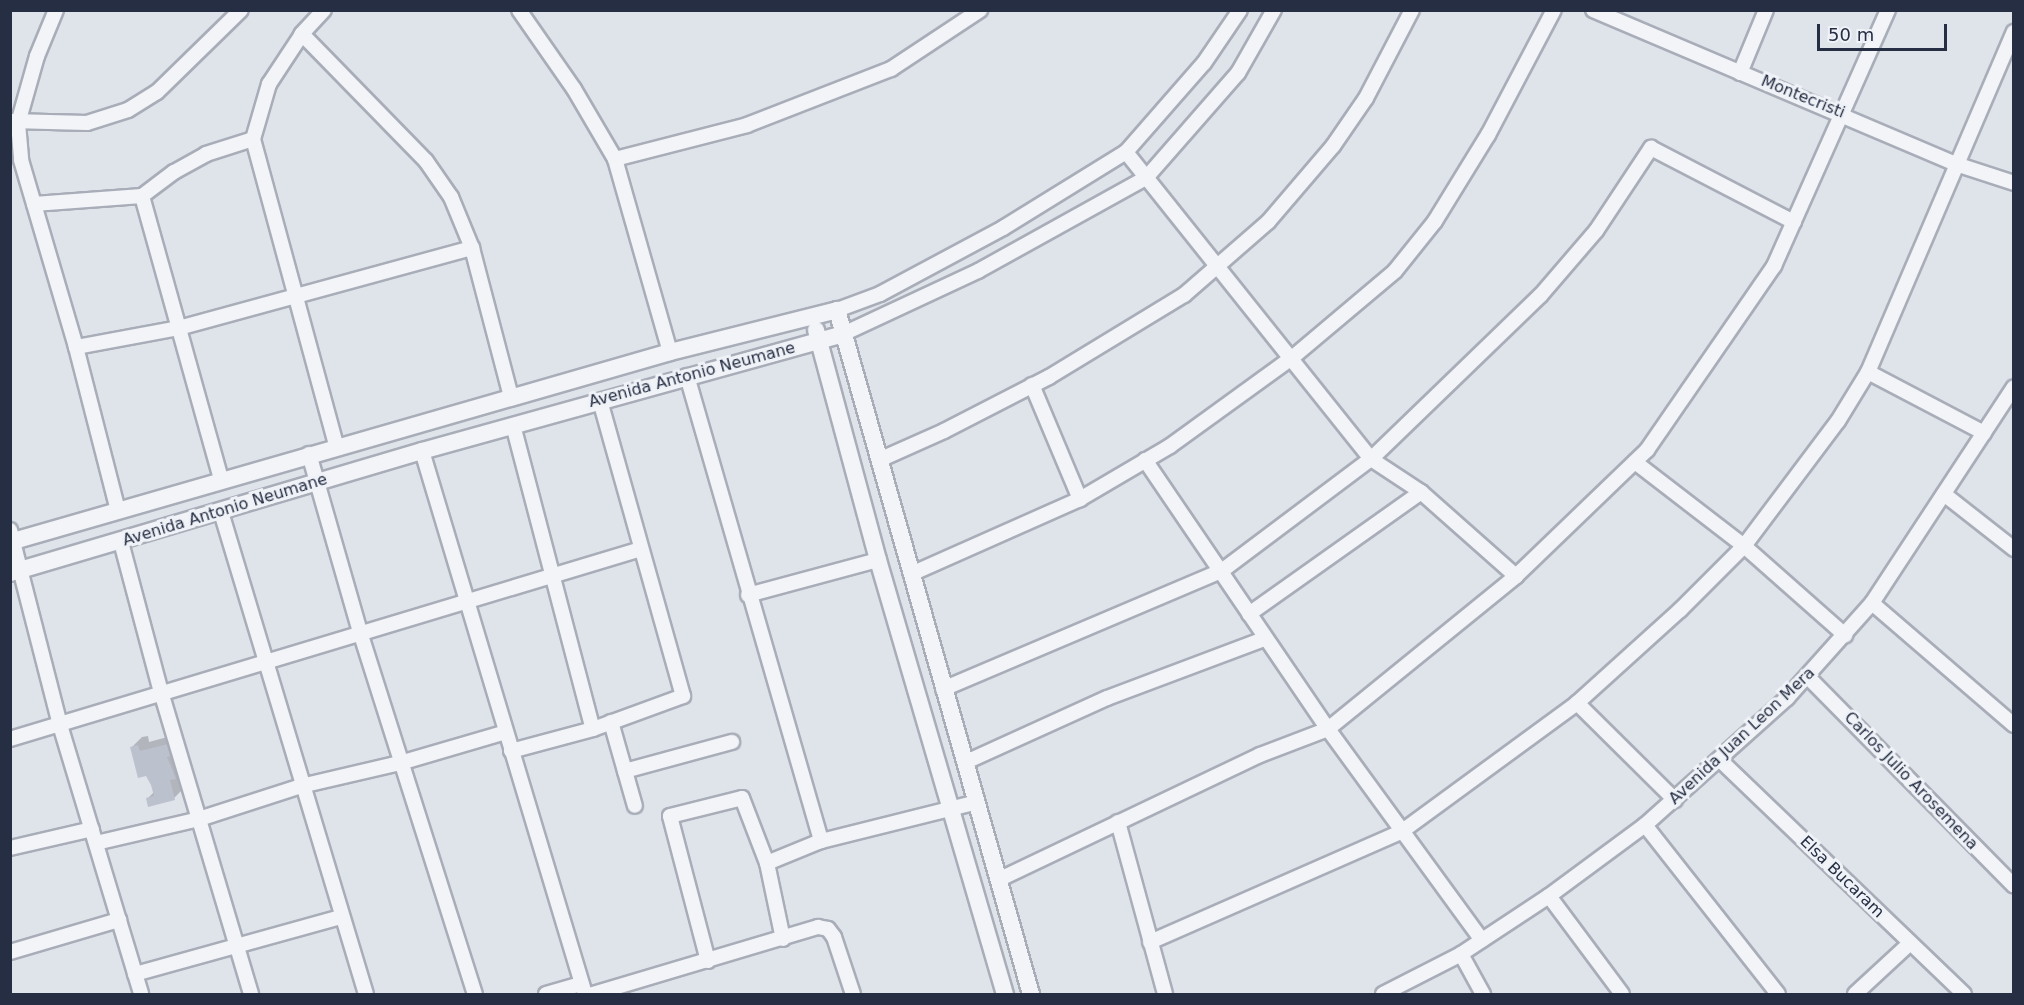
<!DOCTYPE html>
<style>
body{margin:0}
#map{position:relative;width:2024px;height:1005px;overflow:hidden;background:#dfe3ea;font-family:"DejaVu Sans",sans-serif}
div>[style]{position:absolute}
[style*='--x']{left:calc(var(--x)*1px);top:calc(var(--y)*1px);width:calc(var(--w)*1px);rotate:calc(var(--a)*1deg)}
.shadow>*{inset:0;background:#0003}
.building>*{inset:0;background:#bcc1ce}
.roads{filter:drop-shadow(2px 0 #a8adb8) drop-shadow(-2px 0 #a8adb8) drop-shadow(0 2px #a8adb8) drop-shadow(0 -2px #a8adb8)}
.minor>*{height:14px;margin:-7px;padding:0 7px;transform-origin:7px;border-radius:7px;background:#f2f4f8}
.tertiary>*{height:16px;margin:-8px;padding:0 8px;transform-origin:8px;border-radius:8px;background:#f2f4f8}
span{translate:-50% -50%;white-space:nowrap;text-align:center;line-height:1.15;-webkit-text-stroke:6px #eff2f7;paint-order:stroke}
.street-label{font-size:16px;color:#262e43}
.frame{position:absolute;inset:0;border:12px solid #262e43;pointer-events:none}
.scale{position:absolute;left:1817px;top:24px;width:130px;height:27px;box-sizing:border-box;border:3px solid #262e43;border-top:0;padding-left:8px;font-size:18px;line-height:21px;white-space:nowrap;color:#262e43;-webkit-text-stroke:4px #eff2f7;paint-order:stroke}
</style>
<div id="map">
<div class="shadow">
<div style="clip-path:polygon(182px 733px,185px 743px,178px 750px,184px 788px,174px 798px,148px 798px,154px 792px,152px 784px,132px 747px,142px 737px,148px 736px,149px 742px)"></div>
</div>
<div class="building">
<div style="clip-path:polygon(172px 743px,175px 755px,167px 757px,176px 779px,170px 780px,175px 800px,148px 807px,146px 798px,154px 796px,151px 785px,146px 776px,138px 778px,130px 747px,138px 745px,140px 751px)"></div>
</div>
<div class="roads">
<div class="minor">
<div style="--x:56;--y:10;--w:50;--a:112.4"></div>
<div style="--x:37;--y:56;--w:70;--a:105.8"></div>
<div style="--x:18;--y:123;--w:37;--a:85"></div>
<div style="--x:21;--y:160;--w:195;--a:73.6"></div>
<div style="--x:76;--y:347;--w:169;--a:75.6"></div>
<div style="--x:324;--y:10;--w:33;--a:133"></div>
<div style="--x:302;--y:34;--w:177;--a:45.7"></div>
<div style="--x:426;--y:161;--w:44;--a:55.2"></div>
<div style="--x:451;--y:197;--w:55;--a:67.6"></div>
<div style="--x:472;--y:248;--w:154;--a:75.3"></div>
<div style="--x:519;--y:10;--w:96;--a:55.2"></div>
<div style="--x:574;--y:89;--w:81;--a:59.6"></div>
<div style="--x:615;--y:159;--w:201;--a:74.1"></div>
<div style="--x:1593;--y:10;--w:397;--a:23"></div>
<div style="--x:1959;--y:165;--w:58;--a:18.1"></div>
<div style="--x:302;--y:34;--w:60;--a:123.4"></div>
<div style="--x:269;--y:84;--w:57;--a:106.2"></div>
<div style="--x:253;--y:139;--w:320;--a:74.8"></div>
<div style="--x:1740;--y:73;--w:68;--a:-67.6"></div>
<div style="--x:11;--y:121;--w:76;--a:1.5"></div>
<div style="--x:87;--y:123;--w:43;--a:-17.6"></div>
<div style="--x:128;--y:110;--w:34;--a:-32"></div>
<div style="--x:157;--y:92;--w:117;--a:-44.3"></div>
<div style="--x:1126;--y:152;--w:393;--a:51.4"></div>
<div style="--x:1371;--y:459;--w:60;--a:33.4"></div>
<div style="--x:1421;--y:492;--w:127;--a:41.5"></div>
<div style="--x:615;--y:159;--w:136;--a:-14.4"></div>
<div style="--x:747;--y:125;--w:155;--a:-21.3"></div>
<div style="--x:891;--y:69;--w:107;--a:-33.5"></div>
<div style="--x:142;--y:196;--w:294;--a:74.4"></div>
<div style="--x:34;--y:204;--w:108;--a:-4.2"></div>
<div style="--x:142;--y:196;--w:40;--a:-37"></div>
<div style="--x:174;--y:172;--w:37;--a:-29"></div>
<div style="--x:206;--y:154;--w:49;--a:-17.7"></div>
<div style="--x:837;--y:310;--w:46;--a:-20.4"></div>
<div style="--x:880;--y:294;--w:140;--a:-28.2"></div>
<div style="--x:1003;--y:228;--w:145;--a:-31.7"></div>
<div style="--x:1126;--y:152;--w:118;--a:-48.8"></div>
<div style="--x:1204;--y:63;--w:64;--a:-55.8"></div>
<div style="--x:843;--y:334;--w:149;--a:-25"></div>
<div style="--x:978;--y:271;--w:192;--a:-29"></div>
<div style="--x:1146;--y:178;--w:140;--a:-48.8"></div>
<div style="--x:1238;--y:73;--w:73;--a:-60.3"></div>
<div style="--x:76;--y:347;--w:105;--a:-10.5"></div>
<div style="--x:179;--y:328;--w:304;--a:-15.3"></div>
<div style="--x:1868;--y:372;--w:131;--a:27.7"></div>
<div style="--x:687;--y:376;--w:484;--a:73.9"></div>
<div style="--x:1032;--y:385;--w:124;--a:67.2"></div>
<div style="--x:513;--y:425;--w:314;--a:75.3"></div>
<div style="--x:422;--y:451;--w:567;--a:73.29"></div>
<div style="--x:309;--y:454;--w:188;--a:74"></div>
<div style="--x:361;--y:635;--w:377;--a:72.4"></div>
<div style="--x:879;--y:460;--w:71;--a:-24"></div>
<div style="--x:944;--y:431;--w:118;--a:-27.2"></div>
<div style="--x:1049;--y:377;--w:158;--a:-31.3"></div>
<div style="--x:1184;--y:295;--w:111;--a:-41"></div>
<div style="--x:1268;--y:222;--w:100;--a:-49.5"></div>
<div style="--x:1333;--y:146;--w:58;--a:-55.5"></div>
<div style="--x:1366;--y:98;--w:99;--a:-62.4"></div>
<div style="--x:1145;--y:460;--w:325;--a:55.8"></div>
<div style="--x:1328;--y:729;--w:261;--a:53.9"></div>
<div style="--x:1635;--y:462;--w:138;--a:37.6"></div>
<div style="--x:1744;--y:546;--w:135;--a:41.4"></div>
<div style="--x:1944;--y:494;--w:89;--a:38.2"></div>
<div style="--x:221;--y:512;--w:503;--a:73.26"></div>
<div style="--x:10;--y:530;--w:201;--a:75.6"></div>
<div style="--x:60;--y:725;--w:281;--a:73.2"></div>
<div style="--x:121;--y:542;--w:155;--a:75.1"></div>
<div style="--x:161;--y:692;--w:315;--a:73.4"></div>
<div style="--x:911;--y:574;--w:185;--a:-23.9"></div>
<div style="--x:1080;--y:499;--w:104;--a:-30.5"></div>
<div style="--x:1170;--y:446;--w:152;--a:-35.9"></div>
<div style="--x:1293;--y:357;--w:133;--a:-40.1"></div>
<div style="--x:1395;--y:271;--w:64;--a:-51.3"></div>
<div style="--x:1435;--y:221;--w:101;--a:-58.4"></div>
<div style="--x:1488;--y:135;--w:141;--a:-62.2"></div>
<div style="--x:748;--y:595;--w:135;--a:-15.1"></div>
<div style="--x:1872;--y:603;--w:187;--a:40.7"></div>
<div style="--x:1249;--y:614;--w:211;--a:-35.3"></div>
<div style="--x:1808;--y:677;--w:293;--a:45.4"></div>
<div style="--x:943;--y:689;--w:304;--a:-23"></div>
<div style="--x:1223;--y:570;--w:185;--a:-36.9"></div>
<div style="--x:1371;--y:459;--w:235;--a:-44"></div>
<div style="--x:1540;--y:296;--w:86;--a:-49.3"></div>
<div style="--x:1596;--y:231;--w:100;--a:-56.5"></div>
<div style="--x:1651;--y:148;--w:161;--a:27.4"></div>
<div style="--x:1577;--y:703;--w:138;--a:44.7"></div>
<div style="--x:611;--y:722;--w:87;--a:74.1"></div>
<div style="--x:10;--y:739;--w:659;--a:-16.76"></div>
<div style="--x:511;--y:751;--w:85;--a:-15"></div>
<div style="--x:593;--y:729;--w:96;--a:-20.1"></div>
<div style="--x:683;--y:696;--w:306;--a:-105.7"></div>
<div style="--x:1720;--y:760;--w:338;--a:43.8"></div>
<div style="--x:966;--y:762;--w:155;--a:-24.4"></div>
<div style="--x:1107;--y:698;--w:168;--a:-20.6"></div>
<div style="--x:625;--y:771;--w:111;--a:-15.2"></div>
<div style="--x:1118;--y:822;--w:178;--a:74.7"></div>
<div style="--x:1645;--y:825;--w:215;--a:51.8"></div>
<div style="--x:96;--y:843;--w:106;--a:-13.1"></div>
<div style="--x:199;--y:819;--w:107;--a:-17.9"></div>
<div style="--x:301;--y:786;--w:102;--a:-13.1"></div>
<div style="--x:400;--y:763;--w:110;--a:-16.3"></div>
<div style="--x:10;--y:848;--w:84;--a:-13"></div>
<div style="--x:1000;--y:879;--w:288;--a:-25.5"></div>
<div style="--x:1260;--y:755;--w:73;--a:-20.9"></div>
<div style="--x:1328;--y:729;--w:242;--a:-39.1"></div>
<div style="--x:1516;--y:576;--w:182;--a:-43.9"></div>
<div style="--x:1647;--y:450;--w:224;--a:-55.4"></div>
<div style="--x:1774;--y:266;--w:280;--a:-66"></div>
<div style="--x:1549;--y:896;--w:122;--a:53.3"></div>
<div style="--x:783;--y:939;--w:78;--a:-101.9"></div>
<div style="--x:767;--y:863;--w:58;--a:-22.2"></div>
<div style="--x:821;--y:841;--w:161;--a:-14"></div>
<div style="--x:1150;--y:942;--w:274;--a:-23.7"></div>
<div style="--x:1401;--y:832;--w:218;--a:-36.2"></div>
<div style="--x:1577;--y:703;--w:139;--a:-42.1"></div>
<div style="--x:1680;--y:610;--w:91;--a:-45"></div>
<div style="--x:1744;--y:546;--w:156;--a:-53.1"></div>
<div style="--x:1838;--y:421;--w:57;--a:-58.5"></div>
<div style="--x:1868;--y:372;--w:370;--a:-66.8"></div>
<div style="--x:10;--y:952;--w:114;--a:-16.4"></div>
<div style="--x:1461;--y:954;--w:46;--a:61.2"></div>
<div style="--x:708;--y:961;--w:150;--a:-104.7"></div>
<div style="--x:670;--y:816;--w:74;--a:-14"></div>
<div style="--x:742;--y:798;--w:70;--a:69"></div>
<div style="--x:135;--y:974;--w:213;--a:-15.5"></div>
<div style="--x:546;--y:994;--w:37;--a:-16"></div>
<div style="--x:593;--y:994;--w:235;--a:-16.6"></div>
<div style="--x:818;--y:927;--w:10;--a:11"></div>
<div style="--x:828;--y:929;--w:10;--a:53"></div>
<div style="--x:834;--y:937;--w:60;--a:71.6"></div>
<div style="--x:1383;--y:994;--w:88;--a:-27.1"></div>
<div style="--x:1461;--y:954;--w:105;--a:-33.4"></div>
<div style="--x:1549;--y:896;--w:119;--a:-36.5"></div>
<div style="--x:1645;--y:825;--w:191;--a:-41.8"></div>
<div style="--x:1787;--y:698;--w:127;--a:-48.2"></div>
<div style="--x:1872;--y:603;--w:258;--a:-56.7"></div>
<div style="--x:1855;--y:994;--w:75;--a:-42.8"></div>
</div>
<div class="tertiary">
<div style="--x:816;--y:330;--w:238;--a:74.9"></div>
<div style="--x:878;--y:560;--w:452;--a:73.7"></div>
<div style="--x:10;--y:542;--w:687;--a:-16.06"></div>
<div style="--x:670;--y:352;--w:172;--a:-14.1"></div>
<div style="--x:837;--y:310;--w:711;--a:74.17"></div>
<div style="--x:10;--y:573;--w:430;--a:-16.5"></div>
<div style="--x:422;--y:451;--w:437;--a:-15.5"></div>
</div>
</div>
<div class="street-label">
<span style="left:1803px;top:97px;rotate:22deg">Montecristi</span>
<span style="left:692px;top:375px;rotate:-15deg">Avenida Antonio Neumane</span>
<span style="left:225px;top:510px;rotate:-17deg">Avenida Antonio Neumane</span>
<span style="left:1742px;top:736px;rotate:-43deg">Avenida Juan Leon Mera</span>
<span style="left:1911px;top:781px;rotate:46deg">Carlos Julio Arosemena</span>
<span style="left:1842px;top:877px;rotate:44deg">Elsa Bucaram</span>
</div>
<div class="frame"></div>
<div class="scale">50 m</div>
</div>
